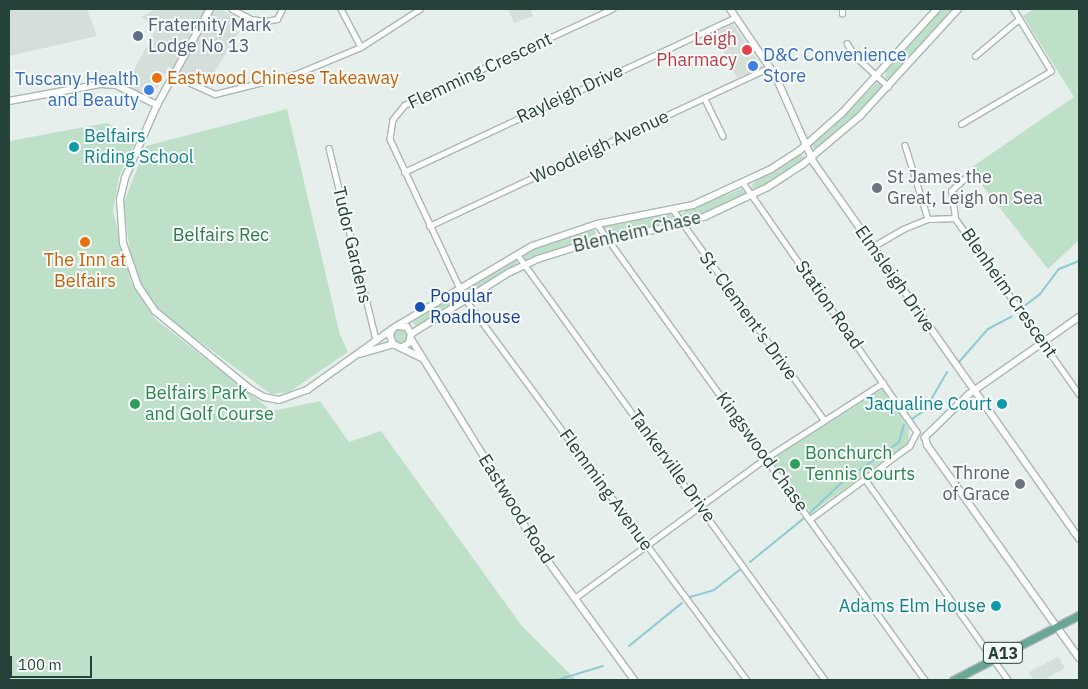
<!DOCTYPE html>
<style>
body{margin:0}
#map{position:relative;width:1088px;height:689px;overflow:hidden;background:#e6efeb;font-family:"IBM Plex Sans",sans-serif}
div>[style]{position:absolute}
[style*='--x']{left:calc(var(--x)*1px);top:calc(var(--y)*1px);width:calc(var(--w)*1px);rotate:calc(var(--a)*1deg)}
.built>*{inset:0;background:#d4dfda}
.green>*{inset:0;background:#bfe0c8}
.round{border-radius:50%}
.stream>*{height:2px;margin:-1px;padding:0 1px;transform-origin:1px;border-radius:1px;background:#8ec9d4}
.roads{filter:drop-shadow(1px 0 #a8b8b2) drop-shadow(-1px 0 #a8b8b2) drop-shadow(0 1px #a8b8b2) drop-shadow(0 -1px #a8b8b2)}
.street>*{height:4.5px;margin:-2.25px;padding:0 2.25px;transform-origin:2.25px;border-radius:2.25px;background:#fff}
.secondary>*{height:6px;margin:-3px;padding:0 3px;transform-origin:3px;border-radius:3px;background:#fff}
.primary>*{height:7px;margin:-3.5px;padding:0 3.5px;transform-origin:3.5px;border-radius:3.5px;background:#6aa596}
.dots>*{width:14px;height:14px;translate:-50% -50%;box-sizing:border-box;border:2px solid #f7fbf9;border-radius:50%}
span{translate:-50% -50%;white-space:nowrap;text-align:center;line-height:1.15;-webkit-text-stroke:4px #f7fbf9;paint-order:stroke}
.shield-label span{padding:1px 4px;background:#f7fbf9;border:1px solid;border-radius:4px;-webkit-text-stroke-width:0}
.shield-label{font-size:16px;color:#24423a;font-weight:700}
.service-label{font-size:18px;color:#4e5e75}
.left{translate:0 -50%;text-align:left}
.health-label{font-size:18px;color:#be3a42}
.right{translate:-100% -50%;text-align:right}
.shop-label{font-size:18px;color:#366cbe}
.street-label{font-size:18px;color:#24423a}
.food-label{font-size:18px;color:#c56008}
.culture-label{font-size:18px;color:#0d838f}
.worship-label{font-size:18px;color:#5b616d}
.park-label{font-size:18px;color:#2d7a4b}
.transit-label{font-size:18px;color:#164399}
.leisure-label{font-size:18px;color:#27864d}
.frame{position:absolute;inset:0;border:10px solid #24423a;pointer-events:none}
.scale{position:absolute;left:10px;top:656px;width:82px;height:22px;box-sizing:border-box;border:2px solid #24423a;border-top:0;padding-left:6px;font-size:15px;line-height:18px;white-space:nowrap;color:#24423a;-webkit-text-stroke:4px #f7fbf9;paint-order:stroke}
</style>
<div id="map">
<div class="built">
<div style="clip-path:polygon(9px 9px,87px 9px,97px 36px,9px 56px)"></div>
<div style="clip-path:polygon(156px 9px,220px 9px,245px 22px,206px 86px,169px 67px,152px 98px,126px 85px,157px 27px,141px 17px)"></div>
<div style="clip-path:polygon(508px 9px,530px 9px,533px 16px,514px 23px)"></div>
<div style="clip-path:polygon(733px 24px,762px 67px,737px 78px,714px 33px)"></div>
<div style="clip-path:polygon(1058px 657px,1065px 668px,1044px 680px,1034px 680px,1029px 672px)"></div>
</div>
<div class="green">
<div style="clip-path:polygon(941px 9px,953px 9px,891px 78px,885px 79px,886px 69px)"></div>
<div style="clip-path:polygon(1034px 9px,1079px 9px,1079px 240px,1048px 269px,969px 169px,1074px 97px,1023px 16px)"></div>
<div style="clip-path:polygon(879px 81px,883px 86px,867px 104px,822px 146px,812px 148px,813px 143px)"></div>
<div style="clip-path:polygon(287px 109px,340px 335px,348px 352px,289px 392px,271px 394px,157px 310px,134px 276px,123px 205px,146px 146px)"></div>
<div style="clip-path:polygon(107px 123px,136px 140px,119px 177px,113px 212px,131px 282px,155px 319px,272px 411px,320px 401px,349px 442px,381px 431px,522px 626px,576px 680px,9px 680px,9px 141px)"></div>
<div style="clip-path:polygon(801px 154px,806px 159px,785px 174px,756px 190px,751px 188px,754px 182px)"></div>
<div style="clip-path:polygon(742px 189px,746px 195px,713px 210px,688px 218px,681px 215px,686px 210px)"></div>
<div style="clip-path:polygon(670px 214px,675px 218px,670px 224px,607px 234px,603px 229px,607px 225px)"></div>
<div style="clip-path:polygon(592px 229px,596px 232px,594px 237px,527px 261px,523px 257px,525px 252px,539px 246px)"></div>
<div style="clip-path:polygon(516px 259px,518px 266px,473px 292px,466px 286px)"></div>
<div style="clip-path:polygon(456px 294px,459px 301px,435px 316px,430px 309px)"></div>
<div style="clip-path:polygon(428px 310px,433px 317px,416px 328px,412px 320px)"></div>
<div class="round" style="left:394px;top:329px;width:14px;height:14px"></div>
<div style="clip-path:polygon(883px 389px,909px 429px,908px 443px,811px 513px,771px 459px)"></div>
</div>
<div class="stream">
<div style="--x:1023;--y:307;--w:21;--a:-37"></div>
<div style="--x:1040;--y:294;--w:31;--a:-53"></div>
<div style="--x:1059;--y:269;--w:22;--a:-22"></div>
<div style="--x:959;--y:362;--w:44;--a:-48.7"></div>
<div style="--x:988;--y:329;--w:27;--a:-28"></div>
<div style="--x:912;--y:419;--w:16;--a:-35"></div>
<div style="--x:925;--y:410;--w:44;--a:-59.9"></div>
<div style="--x:810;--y:513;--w:42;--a:-44"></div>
<div style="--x:840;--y:484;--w:72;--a:-35.4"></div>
<div style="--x:899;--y:442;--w:18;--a:-74"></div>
<div style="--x:750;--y:562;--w:68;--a:-39.1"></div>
<div style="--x:690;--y:597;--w:25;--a:-16"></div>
<div style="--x:714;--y:590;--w:36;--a:-38"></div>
<div style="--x:629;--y:646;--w:68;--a:-39.1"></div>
<div style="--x:557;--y:680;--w:48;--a:-16.9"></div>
</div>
<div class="roads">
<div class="street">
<div style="--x:232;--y:9;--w:21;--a:28"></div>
<div style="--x:251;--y:19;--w:14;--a:8"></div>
<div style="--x:265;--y:21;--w:12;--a:-9"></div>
<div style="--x:277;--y:19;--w:11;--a:-63"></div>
<div style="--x:341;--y:9;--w:43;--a:62.2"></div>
<div style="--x:613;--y:9;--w:229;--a:155.2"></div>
<div style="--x:405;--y:105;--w:19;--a:129"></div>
<div style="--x:393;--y:120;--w:19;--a:99"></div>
<div style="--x:390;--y:139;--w:177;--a:64.9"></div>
<div style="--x:465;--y:299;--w:474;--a:53.5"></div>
<div style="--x:842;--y:14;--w:5;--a:-90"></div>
<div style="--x:847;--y:43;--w:15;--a:58"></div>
<div style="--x:855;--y:56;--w:45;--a:42.3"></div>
<div style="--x:975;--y:56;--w:57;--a:-40.1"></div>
<div style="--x:173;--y:75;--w:46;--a:24.3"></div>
<div style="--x:215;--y:94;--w:83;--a:-13.9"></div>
<div style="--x:296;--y:74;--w:70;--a:-22.6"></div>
<div style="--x:361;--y:47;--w:70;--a:-32.8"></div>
<div style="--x:705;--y:99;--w:41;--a:64.1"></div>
<div style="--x:961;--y:124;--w:104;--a:-30.5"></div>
<div style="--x:1051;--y:71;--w:73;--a:-121.5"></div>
<div style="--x:905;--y:145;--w:77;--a:72.7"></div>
<div style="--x:329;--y:148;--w:198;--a:76.2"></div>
<div style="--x:404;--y:172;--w:366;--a:-25"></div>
<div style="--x:744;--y:184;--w:302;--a:55.1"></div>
<div style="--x:917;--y:432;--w:16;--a:117"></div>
<div style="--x:910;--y:446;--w:123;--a:143.6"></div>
<div style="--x:674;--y:211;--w:257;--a:54.3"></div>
<div style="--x:955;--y:218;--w:27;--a:-98"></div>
<div style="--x:951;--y:191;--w:18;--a:-43"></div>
<div style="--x:597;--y:224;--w:562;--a:54.27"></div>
<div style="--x:429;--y:226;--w:376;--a:-25"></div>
<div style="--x:872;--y:247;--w:36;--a:-30"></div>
<div style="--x:903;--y:229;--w:27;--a:-22"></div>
<div style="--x:928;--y:219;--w:27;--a:-2"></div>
<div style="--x:955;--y:218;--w:215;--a:54.8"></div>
<div style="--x:517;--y:254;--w:526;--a:54.13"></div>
<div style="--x:865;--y:479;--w:221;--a:54.6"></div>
<div style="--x:576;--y:597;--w:235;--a:-36.2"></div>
<div style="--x:766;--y:458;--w:139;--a:-32.7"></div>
<div style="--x:993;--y:659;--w:26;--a:54"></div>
</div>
<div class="secondary">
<div style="--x:210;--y:9;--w:110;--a:118.9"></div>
<div style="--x:157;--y:105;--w:80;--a:113.7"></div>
<div style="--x:125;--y:178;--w:22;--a:103"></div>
<div style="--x:120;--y:199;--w:44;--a:86.1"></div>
<div style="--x:123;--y:243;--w:46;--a:70.8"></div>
<div style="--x:138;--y:286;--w:30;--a:56"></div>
<div style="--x:155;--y:311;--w:123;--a:39.4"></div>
<div style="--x:250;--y:389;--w:16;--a:30"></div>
<div style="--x:264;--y:397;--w:15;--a:11"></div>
<div style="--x:279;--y:400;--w:30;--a:-20"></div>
<div style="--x:307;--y:390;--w:108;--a:-35.6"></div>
<div style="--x:395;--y:327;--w:159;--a:-30.6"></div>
<div style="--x:532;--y:246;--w:69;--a:-18.7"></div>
<div style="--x:597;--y:224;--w:98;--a:-11.2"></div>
<div style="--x:693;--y:205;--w:86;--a:-24.8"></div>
<div style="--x:771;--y:169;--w:33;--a:-33"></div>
<div style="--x:799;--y:151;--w:57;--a:-41.5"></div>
<div style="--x:842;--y:113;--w:141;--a:-47.6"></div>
<div style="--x:730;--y:9;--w:82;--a:55.9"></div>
<div style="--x:776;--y:77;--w:94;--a:66.2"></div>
<div style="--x:814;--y:163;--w:460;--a:54.8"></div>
<div style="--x:9;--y:101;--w:94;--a:-10.5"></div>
<div style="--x:101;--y:84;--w:15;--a:4"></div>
<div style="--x:116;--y:85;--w:46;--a:26"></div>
<div style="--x:1079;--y:317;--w:134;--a:145"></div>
<div style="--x:969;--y:394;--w:62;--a:135.7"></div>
<div style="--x:925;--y:437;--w:8;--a:76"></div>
<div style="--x:927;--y:445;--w:262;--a:54.5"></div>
<div style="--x:398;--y:326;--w:9;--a:6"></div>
<div style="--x:407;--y:327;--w:8;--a:60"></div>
<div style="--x:411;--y:334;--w:9;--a:103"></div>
<div style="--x:409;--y:343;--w:8;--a:150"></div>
<div style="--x:392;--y:329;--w:7;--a:106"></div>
<div style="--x:390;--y:336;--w:9;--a:69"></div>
<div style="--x:393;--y:344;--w:32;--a:26"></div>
<div style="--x:411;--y:334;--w:117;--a:-32.1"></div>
<div style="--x:510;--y:272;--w:31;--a:-25"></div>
<div style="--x:538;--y:259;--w:69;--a:-17.7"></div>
<div style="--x:604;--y:238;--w:64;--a:-9"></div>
<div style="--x:667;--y:228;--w:39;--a:-17"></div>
<div style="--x:704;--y:217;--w:71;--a:-25.1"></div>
<div style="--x:768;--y:187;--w:42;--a:-33.3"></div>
<div style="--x:803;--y:164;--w:75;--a:-40.1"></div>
<div style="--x:860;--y:116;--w:145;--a:-47.5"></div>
<div style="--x:411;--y:339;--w:190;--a:58.2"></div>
<div style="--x:511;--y:500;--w:43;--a:62.2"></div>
<div style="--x:531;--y:538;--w:175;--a:54"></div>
<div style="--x:359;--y:354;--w:35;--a:-16"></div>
</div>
<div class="primary">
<div style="--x:953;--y:680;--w:142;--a:-27.3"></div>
</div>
</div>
<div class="dots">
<div style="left:138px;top:36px;background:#5c6f8a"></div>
<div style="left:747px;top:50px;background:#e0444e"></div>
<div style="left:753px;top:66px;background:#3f7fe0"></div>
<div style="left:157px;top:78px;background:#e8710a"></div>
<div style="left:149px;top:90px;background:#3f7fe0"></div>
<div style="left:74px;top:147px;background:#0f9aa8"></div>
<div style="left:877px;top:188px;background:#6b7280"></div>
<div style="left:85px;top:242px;background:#e8710a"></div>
<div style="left:420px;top:307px;background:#1a4fb4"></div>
<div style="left:135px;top:404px;background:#2e9e5b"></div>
<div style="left:1002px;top:404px;background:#0f9aa8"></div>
<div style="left:795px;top:464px;background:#2e9e5b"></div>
<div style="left:1020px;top:484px;background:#6b7280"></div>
<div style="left:996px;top:606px;background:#0f9aa8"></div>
</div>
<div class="shield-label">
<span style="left:1003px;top:653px">A13</span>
</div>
<div class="service-label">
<span class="left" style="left:148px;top:36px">Fraternity Mark<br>Lodge No 13</span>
</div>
<div class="health-label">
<span class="right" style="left:737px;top:50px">Leigh<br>Pharmacy</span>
</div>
<div class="shop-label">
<span class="left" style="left:763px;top:66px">D&amp;C Convenience<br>Store</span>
<span class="right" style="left:139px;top:90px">Tuscany Health<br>and Beauty</span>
</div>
<div class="street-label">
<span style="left:480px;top:71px;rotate:-25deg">Flemming Crescent</span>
<span style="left:570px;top:94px;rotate:-25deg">Rayleigh Drive</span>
<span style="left:600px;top:147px;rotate:-25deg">Woodleigh Avenue</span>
<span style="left:637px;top:232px;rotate:-13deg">Blenheim Chase</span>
<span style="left:352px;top:245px;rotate:77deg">Tudor Gardens</span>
<span style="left:895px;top:279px;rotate:55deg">Elmsleigh Drive</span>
<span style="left:1009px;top:293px;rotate:55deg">Blenheim Crescent</span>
<span style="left:829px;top:305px;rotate:55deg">Station Road</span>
<span style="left:748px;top:316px;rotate:54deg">St. Clement's Drive</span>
<span style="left:762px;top:452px;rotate:54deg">Kingswood Chase</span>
<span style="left:672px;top:466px;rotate:54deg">Tankerville Drive</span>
<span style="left:606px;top:490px;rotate:54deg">Flemming Avenue</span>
<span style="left:516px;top:509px;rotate:58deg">Eastwood Road</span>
</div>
<div class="food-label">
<span class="left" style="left:167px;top:78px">Eastwood Chinese Takeaway</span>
<span style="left:85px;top:271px">The Inn at<br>Belfairs</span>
</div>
<div class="culture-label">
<span class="left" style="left:84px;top:147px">Belfairs<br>Riding School</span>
<span class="right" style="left:992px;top:404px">Jaqualine Court</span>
<span class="right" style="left:986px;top:606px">Adams Elm House</span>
</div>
<div class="worship-label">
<span class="left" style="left:887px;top:188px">St James the<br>Great, Leigh on Sea</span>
<span class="right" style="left:1010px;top:484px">Throne<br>of Grace</span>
</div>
<div class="park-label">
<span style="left:221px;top:235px">Belfairs Rec</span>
</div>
<div class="transit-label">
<span class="left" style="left:430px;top:307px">Popular<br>Roadhouse</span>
</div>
<div class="leisure-label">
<span class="left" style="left:145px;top:404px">Belfairs Park<br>and Golf Course</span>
<span class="left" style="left:805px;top:464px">Bonchurch<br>Tennis Courts</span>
</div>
<div class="frame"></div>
<div class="scale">100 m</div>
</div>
